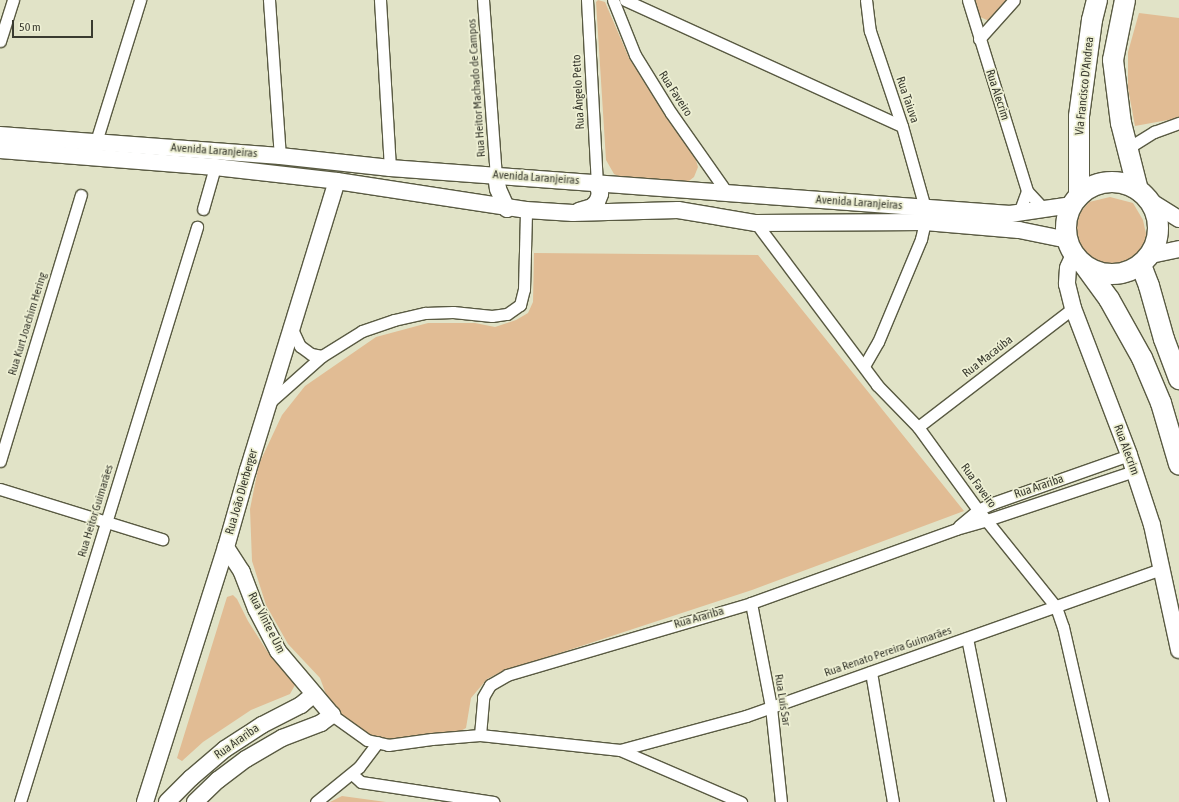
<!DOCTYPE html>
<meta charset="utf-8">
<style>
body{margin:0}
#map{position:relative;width:1179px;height:802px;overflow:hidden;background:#e1e3c7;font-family:"Asap Condensed",sans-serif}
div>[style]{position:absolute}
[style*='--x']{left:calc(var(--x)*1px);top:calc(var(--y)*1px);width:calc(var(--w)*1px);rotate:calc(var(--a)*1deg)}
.green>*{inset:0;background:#e1bc94}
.roads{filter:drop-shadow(1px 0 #595a42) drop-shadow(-1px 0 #595a42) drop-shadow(0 1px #595a42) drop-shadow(0 -1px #595a42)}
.street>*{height:11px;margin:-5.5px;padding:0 5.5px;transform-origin:5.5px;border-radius:5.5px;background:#fff}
.secondary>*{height:16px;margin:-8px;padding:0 8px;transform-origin:8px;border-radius:8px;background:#fff}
.highway>*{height:20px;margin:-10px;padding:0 10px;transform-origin:10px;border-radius:10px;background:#fff}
.highway>.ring{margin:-10px;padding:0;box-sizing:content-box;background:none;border:20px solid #fff;border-radius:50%}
span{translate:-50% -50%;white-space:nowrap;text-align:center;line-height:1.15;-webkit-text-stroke:3.5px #eef0d4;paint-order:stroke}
.street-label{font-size:12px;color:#3a3b30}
.scale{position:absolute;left:12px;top:20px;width:81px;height:18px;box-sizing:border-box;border:2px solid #3a3b30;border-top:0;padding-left:5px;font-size:12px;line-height:14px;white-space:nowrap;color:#3a3b30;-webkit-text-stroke:3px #eef0d4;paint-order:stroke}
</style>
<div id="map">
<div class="green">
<div style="clip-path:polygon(598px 0,605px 2px,629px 58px,658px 104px,695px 157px,698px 167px,694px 177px,685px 184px,625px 179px,614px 174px,606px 160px,596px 2px)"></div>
<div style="clip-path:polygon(973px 0,1008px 0,989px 21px,978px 16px)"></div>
<div style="clip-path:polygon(1139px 13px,1179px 18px,1179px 118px,1135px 126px,1128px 88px,1128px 52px)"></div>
<div style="clip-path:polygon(1110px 197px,1133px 203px,1143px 220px,1148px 243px,1138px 256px,1120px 269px,1099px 266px,1082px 253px,1074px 241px,1074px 220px,1089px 202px)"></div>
<div style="clip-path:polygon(534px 253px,758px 255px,964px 511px,752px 590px,499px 673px,487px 679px,471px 698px,466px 728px,457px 733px,395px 741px,375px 739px,342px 719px,331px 708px,320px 678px,288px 644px,266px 605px,252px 561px,250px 509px,259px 464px,282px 415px,305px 386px,376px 337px,428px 323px,475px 323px,495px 327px,516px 320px,528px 313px,533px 302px)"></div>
<div style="clip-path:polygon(233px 595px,237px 599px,248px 621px,267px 651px,295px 685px,290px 694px,251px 710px,203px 742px,182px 761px,177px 758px,227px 597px)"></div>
<div style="clip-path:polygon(342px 796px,386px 802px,330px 802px)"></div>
</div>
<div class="roads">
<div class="street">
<div style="--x:269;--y:0;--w:156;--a:86"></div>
<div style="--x:380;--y:0;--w:168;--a:86.6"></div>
<div style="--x:483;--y:0;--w:175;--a:85.8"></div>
<div style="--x:587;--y:0;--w:182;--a:86.9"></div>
<div style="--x:613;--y:0;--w:59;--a:68.2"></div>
<div style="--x:635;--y:55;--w:68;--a:58.2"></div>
<div style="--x:671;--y:113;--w:99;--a:54.9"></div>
<div style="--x:625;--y:0;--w:304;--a:24.5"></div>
<div style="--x:866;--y:0;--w:31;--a:83"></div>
<div style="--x:870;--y:31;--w:100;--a:71.4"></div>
<div style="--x:902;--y:126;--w:85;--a:74.3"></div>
<div style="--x:968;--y:0;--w:200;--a:72.8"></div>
<div style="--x:1027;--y:191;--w:26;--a:47"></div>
<div style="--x:979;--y:39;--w:52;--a:-48.1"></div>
<div style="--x:0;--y:41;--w:43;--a:-72.4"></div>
<div style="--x:94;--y:148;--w:155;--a:-72.7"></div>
<div style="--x:1128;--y:148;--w:31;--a:-32"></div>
<div style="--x:1154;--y:132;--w:27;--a:-20"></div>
<div style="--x:203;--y:209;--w:44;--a:-74.1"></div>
<div style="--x:1019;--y:213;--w:23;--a:-70"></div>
<div style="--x:756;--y:223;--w:202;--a:53.2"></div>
<div style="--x:877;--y:385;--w:59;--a:45.7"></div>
<div style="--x:918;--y:427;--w:102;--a:54.1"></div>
<div style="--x:978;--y:510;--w:124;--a:51.2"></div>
<div style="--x:1056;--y:607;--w:21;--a:71"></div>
<div style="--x:1063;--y:627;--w:180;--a:77.1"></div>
<div style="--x:292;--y:329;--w:19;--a:65"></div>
<div style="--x:300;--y:346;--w:14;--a:36"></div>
<div style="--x:311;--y:354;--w:11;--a:10"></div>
<div style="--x:864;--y:366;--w:28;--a:-60"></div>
<div style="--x:878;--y:342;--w:112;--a:-67.3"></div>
<div style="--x:921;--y:239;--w:17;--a:-77"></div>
<div style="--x:269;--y:403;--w:71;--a:-41.6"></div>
<div style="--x:322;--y:356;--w:47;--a:-32"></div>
<div style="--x:362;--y:331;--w:34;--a:-19"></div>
<div style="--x:394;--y:320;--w:32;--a:-13"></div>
<div style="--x:425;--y:313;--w:28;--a:-2"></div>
<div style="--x:453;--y:312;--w:39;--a:6"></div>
<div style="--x:492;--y:316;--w:15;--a:-8"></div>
<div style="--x:507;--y:314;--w:16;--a:-35"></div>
<div style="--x:520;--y:305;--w:16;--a:-76"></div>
<div style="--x:524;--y:289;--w:79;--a:-88.5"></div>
<div style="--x:918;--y:427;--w:195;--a:-37.5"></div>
<div style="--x:0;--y:461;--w:278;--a:-73.1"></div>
<div style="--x:0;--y:489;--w:170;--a:17.2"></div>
<div style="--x:959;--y:526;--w:25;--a:-40"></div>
<div style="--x:978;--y:510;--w:17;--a:-25"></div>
<div style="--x:993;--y:503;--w:144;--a:-19.4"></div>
<div style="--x:751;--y:603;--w:106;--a:79.1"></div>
<div style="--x:771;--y:707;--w:96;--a:84"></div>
<div style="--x:967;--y:638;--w:167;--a:78.6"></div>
<div style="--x:871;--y:672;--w:132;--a:80.4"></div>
<div style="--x:332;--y:715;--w:43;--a:35.5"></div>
<div style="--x:367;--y:740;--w:22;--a:13"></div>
<div style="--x:388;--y:745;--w:44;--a:-7.8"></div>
<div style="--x:432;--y:739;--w:48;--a:-4.8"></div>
<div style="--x:480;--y:735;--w:141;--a:6.1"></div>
<div style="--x:620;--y:750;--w:132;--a:23.3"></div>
<div style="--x:480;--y:735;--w:38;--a:-85"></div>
<div style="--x:483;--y:697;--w:14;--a:-60"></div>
<div style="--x:490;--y:685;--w:20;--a:-30"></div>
<div style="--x:507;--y:675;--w:254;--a:-16.4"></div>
<div style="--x:751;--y:603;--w:218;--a:-19.8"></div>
<div style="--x:956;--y:529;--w:32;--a:-16"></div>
<div style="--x:987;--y:520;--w:155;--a:-18.4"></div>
<div style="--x:620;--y:750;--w:131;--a:-15.1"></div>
<div style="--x:746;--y:716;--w:441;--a:-19.5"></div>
<div style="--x:352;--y:774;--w:12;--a:42"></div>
<div style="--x:361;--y:782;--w:134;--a:8.6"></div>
<div style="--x:20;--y:802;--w:602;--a:-72.89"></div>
<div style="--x:316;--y:802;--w:55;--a:-39.1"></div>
<div style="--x:359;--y:767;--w:31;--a:-53"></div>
</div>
<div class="secondary">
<div style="--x:0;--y:135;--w:281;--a:4.3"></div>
<div style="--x:280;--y:156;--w:111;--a:6.2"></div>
<div style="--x:390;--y:168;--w:622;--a:4.24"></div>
<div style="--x:1010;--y:214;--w:63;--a:-8.3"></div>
<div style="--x:0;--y:150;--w:216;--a:4.5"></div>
<div style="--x:215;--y:167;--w:123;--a:6.5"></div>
<div style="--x:337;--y:181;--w:191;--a:8.7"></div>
<div style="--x:526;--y:210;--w:47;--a:3.7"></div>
<div style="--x:573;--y:213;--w:105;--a:-1.6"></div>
<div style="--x:678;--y:210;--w:79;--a:9.5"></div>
<div style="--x:756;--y:223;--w:169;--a:-0.3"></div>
<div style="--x:925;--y:222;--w:94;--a:4.9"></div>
<div style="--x:1019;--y:230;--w:50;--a:11.5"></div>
<div style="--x:496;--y:175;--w:14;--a:82"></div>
<div style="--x:498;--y:189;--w:22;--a:66"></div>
<div style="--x:1150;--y:201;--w:34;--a:32"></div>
<div style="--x:579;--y:211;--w:14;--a:-17"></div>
<div style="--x:592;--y:207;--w:7;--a:-45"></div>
<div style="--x:597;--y:202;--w:9;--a:-69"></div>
<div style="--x:600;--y:194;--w:12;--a:-104"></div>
<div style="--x:1074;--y:255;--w:14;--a:115"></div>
<div style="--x:1068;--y:268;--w:16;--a:94"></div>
<div style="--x:1067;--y:284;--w:25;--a:76"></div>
<div style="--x:1073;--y:308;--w:157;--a:69.1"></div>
<div style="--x:1129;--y:455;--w:74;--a:71.8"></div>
<div style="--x:1152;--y:525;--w:128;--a:77.8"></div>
<div style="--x:1151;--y:255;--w:29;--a:-12"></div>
<div style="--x:145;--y:802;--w:268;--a:-72.4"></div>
<div style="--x:226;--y:547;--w:80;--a:-74.1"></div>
<div style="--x:248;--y:470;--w:302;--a:-72.9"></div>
<div style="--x:167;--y:802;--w:34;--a:-45"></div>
<div style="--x:191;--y:778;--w:45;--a:-40.5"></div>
<div style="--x:225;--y:749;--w:44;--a:-33"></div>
<div style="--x:262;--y:725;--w:44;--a:-27.1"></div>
<div style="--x:301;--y:705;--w:17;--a:-40"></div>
<div style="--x:195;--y:802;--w:32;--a:-44"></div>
<div style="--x:218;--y:780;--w:35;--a:-37"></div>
<div style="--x:246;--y:759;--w:42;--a:-30.3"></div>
<div style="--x:282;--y:738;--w:42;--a:-21"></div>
<div style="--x:321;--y:723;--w:14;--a:-36"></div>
<div style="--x:332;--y:715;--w:84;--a:-130.2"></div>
<div style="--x:278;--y:651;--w:47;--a:-117.6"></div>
<div style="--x:256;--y:609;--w:40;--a:-111"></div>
<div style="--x:242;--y:572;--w:30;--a:-123"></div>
</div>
<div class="highway">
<div style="--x:1125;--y:0;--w:61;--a:101.3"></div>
<div style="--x:1113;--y:60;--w:64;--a:82.8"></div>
<div style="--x:1121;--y:123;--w:69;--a:75.8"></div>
<div class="ring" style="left:1066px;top:182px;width:72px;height:72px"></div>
<div style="--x:1079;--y:196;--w:80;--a:-90"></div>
<div style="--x:1079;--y:116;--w:97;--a:-82.3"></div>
<div style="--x:1092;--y:20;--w:21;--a:-76"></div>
<div style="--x:1141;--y:265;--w:22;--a:69"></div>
<div style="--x:1149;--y:286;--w:55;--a:74.2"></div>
<div style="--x:1164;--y:339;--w:43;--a:69.4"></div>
<div style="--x:1085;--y:266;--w:41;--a:54"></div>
<div style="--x:1109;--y:299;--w:68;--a:60.8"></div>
<div style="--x:1142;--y:358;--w:49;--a:67.1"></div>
<div style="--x:1161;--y:403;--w:64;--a:73.6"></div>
</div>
</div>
<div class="street-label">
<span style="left:1085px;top:86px;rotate:-84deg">Via Francisco D'Andrea</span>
<span style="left:477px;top:88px;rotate:-94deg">Rua Heitor Machado de Campos</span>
<span style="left:579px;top:92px;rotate:-93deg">Rua Ângelo Petto</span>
<span style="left:675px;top:94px;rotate:57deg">Rua Faveiro</span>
<span style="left:997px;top:95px;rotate:72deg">Rua Alecrim</span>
<span style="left:907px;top:100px;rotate:71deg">Rua Taiuva</span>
<span style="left:214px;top:151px;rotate:4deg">Avenida Laranjeiras</span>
<span style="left:536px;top:178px;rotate:4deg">Avenida Laranjeiras</span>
<span style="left:859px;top:203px;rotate:4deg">Avenida Laranjeiras</span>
<span style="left:28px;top:324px;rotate:-73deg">Rua Kurt Joachim Hering</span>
<span style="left:988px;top:357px;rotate:-38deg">Rua Macaúba</span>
<span style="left:1126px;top:450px;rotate:70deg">Rua Alecrim</span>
<span style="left:978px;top:486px;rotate:54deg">Rua Faveiro</span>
<span style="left:1039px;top:487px;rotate:-19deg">Rua Arariba</span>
<span style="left:242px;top:492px;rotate:-74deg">Rua João Dierberger</span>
<span style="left:96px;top:511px;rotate:-73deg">Rua Heitor Guimarães</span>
<span style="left:699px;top:618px;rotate:-16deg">Rua Arariba</span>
<span style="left:266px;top:623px;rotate:63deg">Rua Vinte e Um</span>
<span style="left:888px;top:652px;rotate:-19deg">Rua Renato Pereira Guimarães</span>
<span style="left:782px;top:700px;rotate:81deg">Rua Luís Sar</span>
<span style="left:237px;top:742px;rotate:-35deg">Rua Arariba</span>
</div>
<div class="scale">50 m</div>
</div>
